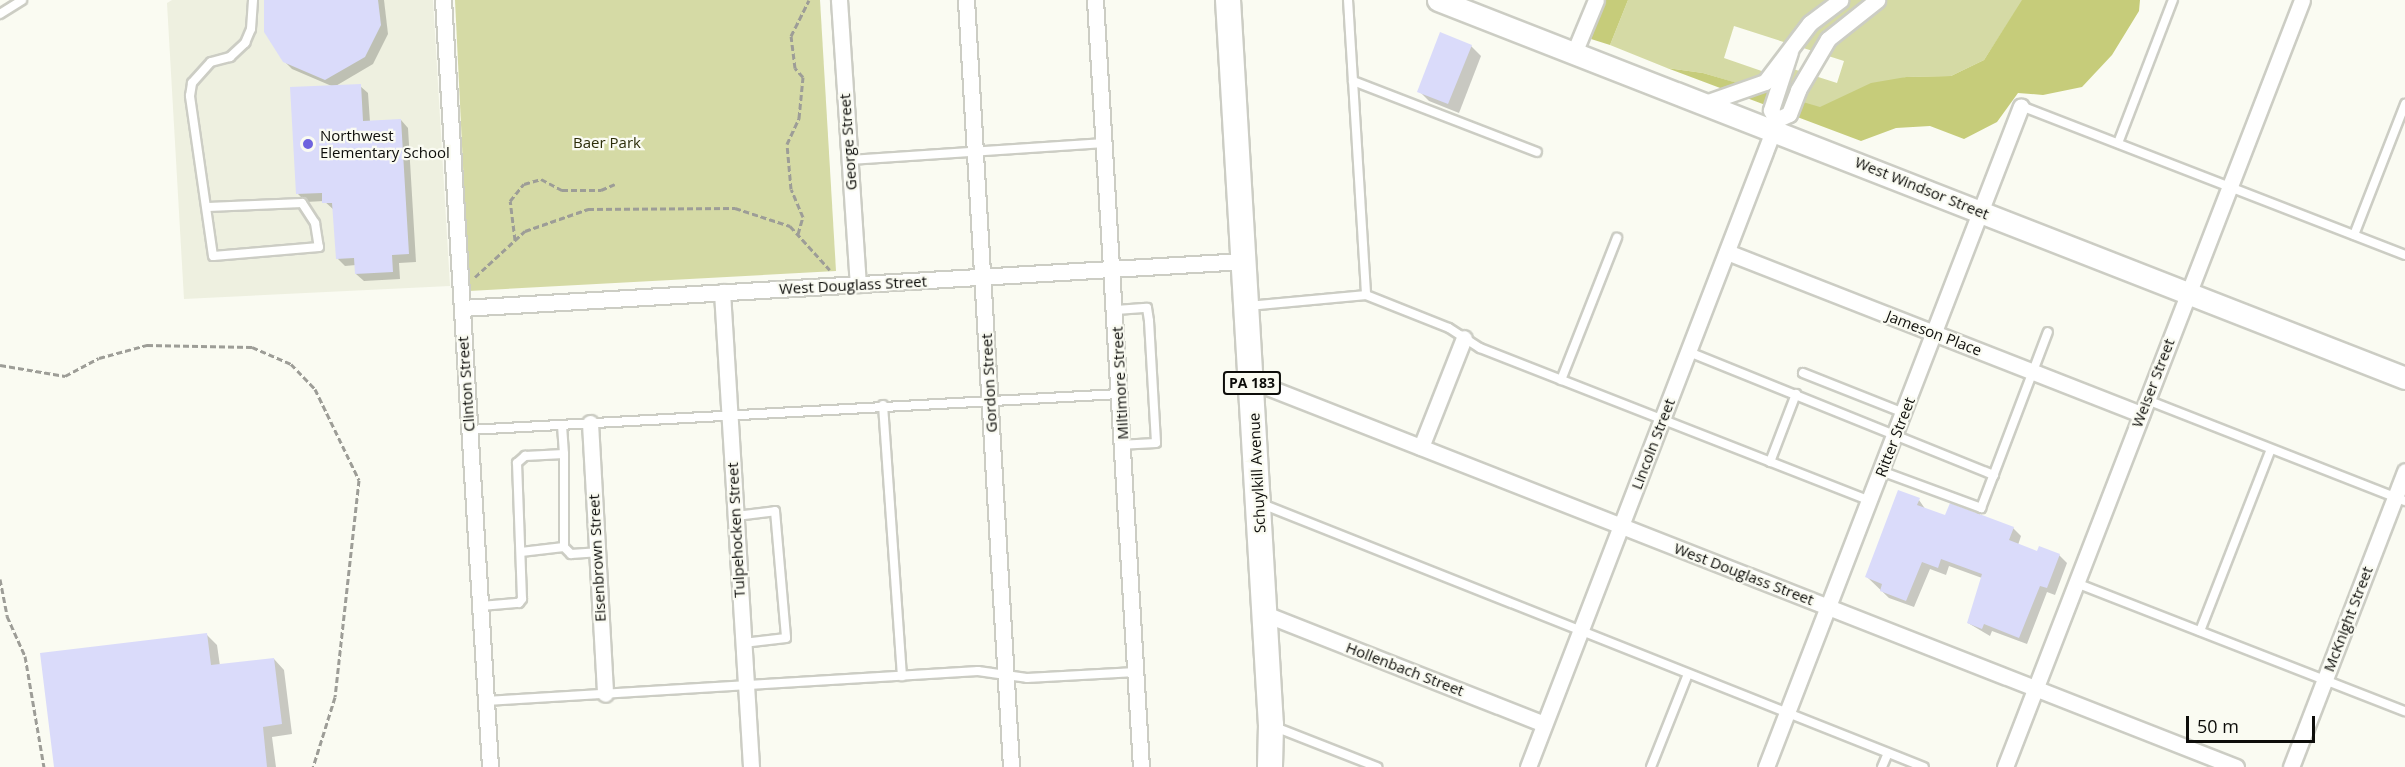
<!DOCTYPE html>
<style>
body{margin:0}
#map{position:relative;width:2405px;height:767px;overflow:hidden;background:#fafbf2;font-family:"Open Sans",sans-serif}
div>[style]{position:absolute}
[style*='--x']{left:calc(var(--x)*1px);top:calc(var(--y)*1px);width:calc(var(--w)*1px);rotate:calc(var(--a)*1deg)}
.built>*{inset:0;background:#eef0e0}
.green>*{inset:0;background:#d5daa5}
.forest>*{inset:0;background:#c6cc7a}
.shadow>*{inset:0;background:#0003}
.building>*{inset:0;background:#dadbfa}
.path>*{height:3px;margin-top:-1.5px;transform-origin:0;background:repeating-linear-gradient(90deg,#9d9d97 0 6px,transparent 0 9px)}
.roads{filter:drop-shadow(2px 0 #cccdc4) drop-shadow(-2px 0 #cccdc4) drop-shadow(0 2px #cccdc4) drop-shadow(0 -2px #cccdc4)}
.service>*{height:8px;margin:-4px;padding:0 4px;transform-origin:4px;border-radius:4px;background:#fff}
.minor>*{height:15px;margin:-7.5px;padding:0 7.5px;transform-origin:7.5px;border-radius:7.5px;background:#fff}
.secondary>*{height:21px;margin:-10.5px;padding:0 10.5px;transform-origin:10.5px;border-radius:10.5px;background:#fff}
.primary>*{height:24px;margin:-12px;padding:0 12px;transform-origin:12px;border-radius:12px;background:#fff}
.dots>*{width:16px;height:16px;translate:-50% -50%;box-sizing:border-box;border:3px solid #fafbf2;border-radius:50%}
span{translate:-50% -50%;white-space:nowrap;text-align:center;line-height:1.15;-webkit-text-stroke:4.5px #fafbf2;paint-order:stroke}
.shield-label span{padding:2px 4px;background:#fafbf2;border:2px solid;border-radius:4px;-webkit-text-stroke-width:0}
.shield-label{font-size:14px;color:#0d0d0a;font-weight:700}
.poi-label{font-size:15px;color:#0d0d0a}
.left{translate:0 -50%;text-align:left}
.street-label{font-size:15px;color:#0d0d0a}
.park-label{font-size:15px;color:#2c2d09}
.scale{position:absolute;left:2186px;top:716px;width:129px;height:27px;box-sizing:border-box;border:3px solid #0d0d0a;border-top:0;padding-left:8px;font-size:18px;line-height:21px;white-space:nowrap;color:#0d0d0a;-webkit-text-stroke:4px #fafbf2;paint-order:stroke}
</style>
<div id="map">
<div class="built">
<div style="clip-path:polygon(172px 0,433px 0,450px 286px,184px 299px,167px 3px)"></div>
</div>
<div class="green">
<div style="clip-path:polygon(455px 0,820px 0,836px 271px,469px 291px)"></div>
<div style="clip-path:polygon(evenodd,1628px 0,2023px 0,1984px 60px,1951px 76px,1906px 77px,1820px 108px,1703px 73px,1667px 68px,1610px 45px,1628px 0,1734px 26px,1790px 44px,1779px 77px,1724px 58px,1734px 26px,1628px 0,1797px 46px,1844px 61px,1837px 83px,1790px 68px,1797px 46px)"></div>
</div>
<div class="forest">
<div style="clip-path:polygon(1606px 0,1628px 0,1610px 45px,1591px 39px)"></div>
<div style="clip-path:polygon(2022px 0,2140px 0,2139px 11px,2112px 55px,2082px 87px,2043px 95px,2018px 93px,1997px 122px,1964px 139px,1930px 126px,1896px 128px,1861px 141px,1667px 68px,1703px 73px,1820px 107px,1871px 83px,1906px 77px,1951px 76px,1984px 60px)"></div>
</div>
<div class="shadow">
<div style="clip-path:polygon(266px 0,384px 0,388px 34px,373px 64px,334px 87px,292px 69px,284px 61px)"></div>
<div style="clip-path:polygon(1471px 46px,1481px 56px,1459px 113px,1429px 101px,1419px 91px)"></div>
<div style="clip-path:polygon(360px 86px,368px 93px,370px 122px,401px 120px,408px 128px,416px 262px,399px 263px,400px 279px,364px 281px,356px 274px,356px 265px,345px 266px,337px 258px,334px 210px,324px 201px,306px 202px,298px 194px)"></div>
<div style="clip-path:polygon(1919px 500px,1926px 510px,1946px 517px,2013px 528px,2021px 536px,2018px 545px,2038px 553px,2059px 555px,2067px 563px,2055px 595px,2047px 592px,2027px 644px,1992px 631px,1990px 636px,1968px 623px,1982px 578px,1949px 566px,1946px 575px,1930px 569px,1914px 607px,1889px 598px,1867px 577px)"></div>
<div style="clip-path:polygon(207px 635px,217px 645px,220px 666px,274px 659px,284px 670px,292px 734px,272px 737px,276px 767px,56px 767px)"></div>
</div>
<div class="building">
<div style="clip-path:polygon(264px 0,378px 0,381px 25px,365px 57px,325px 80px,283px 62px,264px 32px)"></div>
<div style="clip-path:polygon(1440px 32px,1472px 45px,1448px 104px,1417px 92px)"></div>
<div style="clip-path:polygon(361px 84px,363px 121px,401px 119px,409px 254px,392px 255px,393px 272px,355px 274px,354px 258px,336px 259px,332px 203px,322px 203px,322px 193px,296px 194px,290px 87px)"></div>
<div style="clip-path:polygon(1898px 490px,1920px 498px,1917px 505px,1945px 515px,1950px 503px,2014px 527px,2009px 540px,2037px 551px,2039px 546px,2060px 554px,2047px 588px,2040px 586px,2019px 638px,1984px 624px,1982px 629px,1967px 623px,1982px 574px,1941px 559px,1938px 568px,1922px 562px,1906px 601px,1880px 591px,1882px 584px,1865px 577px)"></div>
<div style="clip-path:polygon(207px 633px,211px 665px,274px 658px,282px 724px,263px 727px,267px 767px,54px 767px,40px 653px)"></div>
</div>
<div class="path">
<div style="--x:798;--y:234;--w:18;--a:-74"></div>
<div style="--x:803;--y:217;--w:30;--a:-113"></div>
<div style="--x:791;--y:189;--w:45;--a:-95.1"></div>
<div style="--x:787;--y:144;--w:29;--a:-65"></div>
<div style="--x:799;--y:118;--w:41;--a:-84.4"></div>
<div style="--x:803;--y:77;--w:12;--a:-132"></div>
<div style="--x:795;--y:68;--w:32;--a:-97"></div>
<div style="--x:791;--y:36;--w:40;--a:-63.4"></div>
<div style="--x:515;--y:240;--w:39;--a:-97"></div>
<div style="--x:510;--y:201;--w:22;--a:-51"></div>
<div style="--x:524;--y:184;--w:18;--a:-16"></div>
<div style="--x:541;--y:179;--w:24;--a:28"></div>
<div style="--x:562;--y:190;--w:39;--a:0"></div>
<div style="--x:601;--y:190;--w:15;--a:-23"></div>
<div style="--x:475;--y:277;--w:68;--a:-42.6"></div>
<div style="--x:525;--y:231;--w:67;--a:-19.2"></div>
<div style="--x:588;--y:209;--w:147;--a:-0.4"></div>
<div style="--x:735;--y:208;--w:58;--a:18.1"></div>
<div style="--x:790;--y:226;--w:59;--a:47.7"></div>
<div style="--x:0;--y:365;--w:66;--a:9.6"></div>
<div style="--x:65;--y:376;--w:38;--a:-28"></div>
<div style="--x:99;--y:358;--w:50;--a:-15.2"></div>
<div style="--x:147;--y:345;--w:105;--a:1.1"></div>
<div style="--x:252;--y:347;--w:43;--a:23.6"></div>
<div style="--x:291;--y:364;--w:35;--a:46"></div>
<div style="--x:315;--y:389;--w:101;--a:64.2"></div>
<div style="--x:359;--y:480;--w:218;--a:96.3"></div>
<div style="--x:335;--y:697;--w:73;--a:107.4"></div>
<div style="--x:0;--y:579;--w:38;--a:79"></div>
<div style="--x:7;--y:616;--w:44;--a:65.8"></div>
<div style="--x:25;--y:656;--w:113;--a:80.3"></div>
</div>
<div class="roads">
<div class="service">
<div style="--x:1348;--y:0;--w:81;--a:86.5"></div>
<div style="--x:1353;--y:81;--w:197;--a:21.1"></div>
<div style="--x:0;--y:14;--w:26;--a:-32"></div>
<div style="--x:1353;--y:81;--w:214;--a:86.5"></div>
<div style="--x:1366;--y:295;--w:89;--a:21.7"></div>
<div style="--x:1449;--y:328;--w:37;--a:33"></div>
<div style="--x:1480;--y:348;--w:419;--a:21.4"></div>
<div style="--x:2021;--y:106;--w:412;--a:21.2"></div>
<div style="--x:2118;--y:143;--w:153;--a:-69"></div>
<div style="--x:850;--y:160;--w:255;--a:-3.8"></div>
<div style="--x:208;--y:207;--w:94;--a:-2.4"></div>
<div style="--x:302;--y:203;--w:24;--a:57"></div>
<div style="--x:315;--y:223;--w:24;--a:81"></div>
<div style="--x:319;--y:247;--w:106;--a:175.1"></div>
<div style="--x:213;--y:256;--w:162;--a:-98.2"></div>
<div style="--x:190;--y:96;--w:13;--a:-81"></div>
<div style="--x:192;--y:83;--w:28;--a:-48"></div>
<div style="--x:211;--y:62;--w:20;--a:-15"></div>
<div style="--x:230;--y:57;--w:21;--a:-43"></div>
<div style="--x:245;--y:43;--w:15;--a:-67"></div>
<div style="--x:251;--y:29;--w:29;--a:-86"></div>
<div style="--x:2354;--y:235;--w:141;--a:-68.7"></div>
<div style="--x:1248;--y:306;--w:119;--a:-5.3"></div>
<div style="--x:1116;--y:310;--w:31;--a:-4"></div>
<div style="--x:1147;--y:308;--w:13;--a:81"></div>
<div style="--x:1149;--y:321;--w:122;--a:86.7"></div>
<div style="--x:1156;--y:443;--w:33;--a:177"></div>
<div style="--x:1689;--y:352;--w:329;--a:22"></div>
<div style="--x:1803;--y:373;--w:109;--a:21.6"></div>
<div style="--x:1561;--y:380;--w:153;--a:-68.5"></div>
<div style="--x:2147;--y:400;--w:277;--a:21.4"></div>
<div style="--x:883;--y:405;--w:272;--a:86"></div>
<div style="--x:469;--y:430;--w:651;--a:-3.17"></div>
<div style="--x:1770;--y:462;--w:73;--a:-69.1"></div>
<div style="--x:1881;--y:471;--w:107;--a:20.3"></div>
<div style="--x:1981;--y:508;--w:188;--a:-69.2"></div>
<div style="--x:1262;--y:504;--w:712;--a:21.67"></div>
<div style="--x:736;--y:516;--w:39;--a:-7"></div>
<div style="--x:775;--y:511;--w:127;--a:85"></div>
<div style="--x:786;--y:638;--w:43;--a:173.4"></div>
<div style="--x:564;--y:547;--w:10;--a:45"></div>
<div style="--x:571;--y:554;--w:26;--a:-4"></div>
<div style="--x:521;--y:552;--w:43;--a:-6.6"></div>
<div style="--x:564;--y:547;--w:93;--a:-90"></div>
<div style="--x:2076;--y:583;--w:353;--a:21.3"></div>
<div style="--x:481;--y:606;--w:38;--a:-5"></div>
<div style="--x:519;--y:603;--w:5;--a:-53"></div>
<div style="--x:522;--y:599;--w:136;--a:-92.1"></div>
<div style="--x:517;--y:463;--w:11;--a:-41"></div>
<div style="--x:525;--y:456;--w:39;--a:-3"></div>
<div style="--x:564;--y:454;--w:29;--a:-94"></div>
<div style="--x:2200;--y:631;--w:195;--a:-68.7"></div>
<div style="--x:486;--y:701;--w:493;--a:-3.5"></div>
<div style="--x:978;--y:671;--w:49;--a:8.1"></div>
<div style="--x:1027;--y:678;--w:109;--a:-3.2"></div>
<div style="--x:1275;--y:727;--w:110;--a:21.4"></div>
<div style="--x:1651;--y:767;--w:100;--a:-68.3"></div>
<div style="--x:1882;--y:767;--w:15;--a:-67"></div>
</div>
<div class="minor">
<div style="--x:443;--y:0;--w:768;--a:86.49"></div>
<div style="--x:839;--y:0;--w:285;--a:86.2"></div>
<div style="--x:966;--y:0;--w:768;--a:86.64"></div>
<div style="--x:1095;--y:0;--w:768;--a:86.57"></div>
<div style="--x:1574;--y:53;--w:57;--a:-67.5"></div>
<div style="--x:1705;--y:103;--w:64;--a:-19.3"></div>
<div style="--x:1765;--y:82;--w:74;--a:-52.7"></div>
<div style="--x:1810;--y:23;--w:38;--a:-37"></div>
<div style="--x:1776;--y:120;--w:14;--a:-25"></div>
<div style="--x:1789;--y:114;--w:26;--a:-69"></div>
<div style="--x:1798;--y:90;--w:59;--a:-59.5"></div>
<div style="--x:1828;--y:39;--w:63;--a:-38.5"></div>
<div style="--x:1727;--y:252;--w:445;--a:21.4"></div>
<div style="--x:722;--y:292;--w:476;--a:86.5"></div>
<div style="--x:462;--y:308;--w:784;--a:-3.44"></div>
<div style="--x:1252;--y:381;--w:1057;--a:21.42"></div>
<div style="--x:590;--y:423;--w:271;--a:86.8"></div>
<div style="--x:1421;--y:447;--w:117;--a:-68.5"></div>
<div style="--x:1265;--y:614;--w:300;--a:21.5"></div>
<div style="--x:1528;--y:767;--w:682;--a:-68.93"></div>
<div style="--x:1773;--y:131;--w:11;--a:-75"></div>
<div style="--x:1776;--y:120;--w:11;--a:-117"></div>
<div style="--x:1771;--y:110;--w:61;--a:-71.9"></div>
<div style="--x:1766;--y:767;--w:708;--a:-68.9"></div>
<div style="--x:2005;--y:767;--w:822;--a:-68.83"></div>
<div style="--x:2291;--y:767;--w:317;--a:-68.9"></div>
</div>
<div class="secondary">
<div style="--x:1438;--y:0;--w:1038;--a:21.35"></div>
</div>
<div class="primary">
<div style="--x:1228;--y:0;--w:726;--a:86.61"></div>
<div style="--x:1271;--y:725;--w:42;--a:91.4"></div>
</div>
</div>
<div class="dots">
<div style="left:308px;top:144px;background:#6f64de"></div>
</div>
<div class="shield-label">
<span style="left:1252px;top:383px">PA 183</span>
</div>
<div class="poi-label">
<span class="left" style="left:320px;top:144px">Northwest<br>Elementary School</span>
</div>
<div class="street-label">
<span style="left:848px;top:142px;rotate:-94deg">George Street</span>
<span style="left:1922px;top:188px;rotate:22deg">West Windsor Street</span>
<span style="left:853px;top:285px;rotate:-3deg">West Douglass Street</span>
<span style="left:1934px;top:333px;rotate:21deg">Jameson Place</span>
<span style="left:989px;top:383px;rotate:-93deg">Gordon Street</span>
<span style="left:1120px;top:383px;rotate:-93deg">Miltimore Street</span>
<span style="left:2153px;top:383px;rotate:-69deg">Weiser Street</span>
<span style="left:466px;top:384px;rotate:-94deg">Clinton Street</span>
<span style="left:1895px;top:437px;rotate:-69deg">Ritter Street</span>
<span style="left:1653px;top:444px;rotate:-69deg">Lincoln Street</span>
<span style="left:1257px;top:473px;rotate:-93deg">Schuylkill Avenue</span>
<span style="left:736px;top:530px;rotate:-93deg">Tulpehocken Street</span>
<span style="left:597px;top:558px;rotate:-93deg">Eisenbrown Street</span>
<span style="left:1744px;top:574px;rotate:21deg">West Douglass Street</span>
<span style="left:2348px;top:619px;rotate:-69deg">McKnight Street</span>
<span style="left:1405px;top:669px;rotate:21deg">Hollenbach Street</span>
</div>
<div class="park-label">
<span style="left:607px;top:143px">Baer Park</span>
</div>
<div class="scale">50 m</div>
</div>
